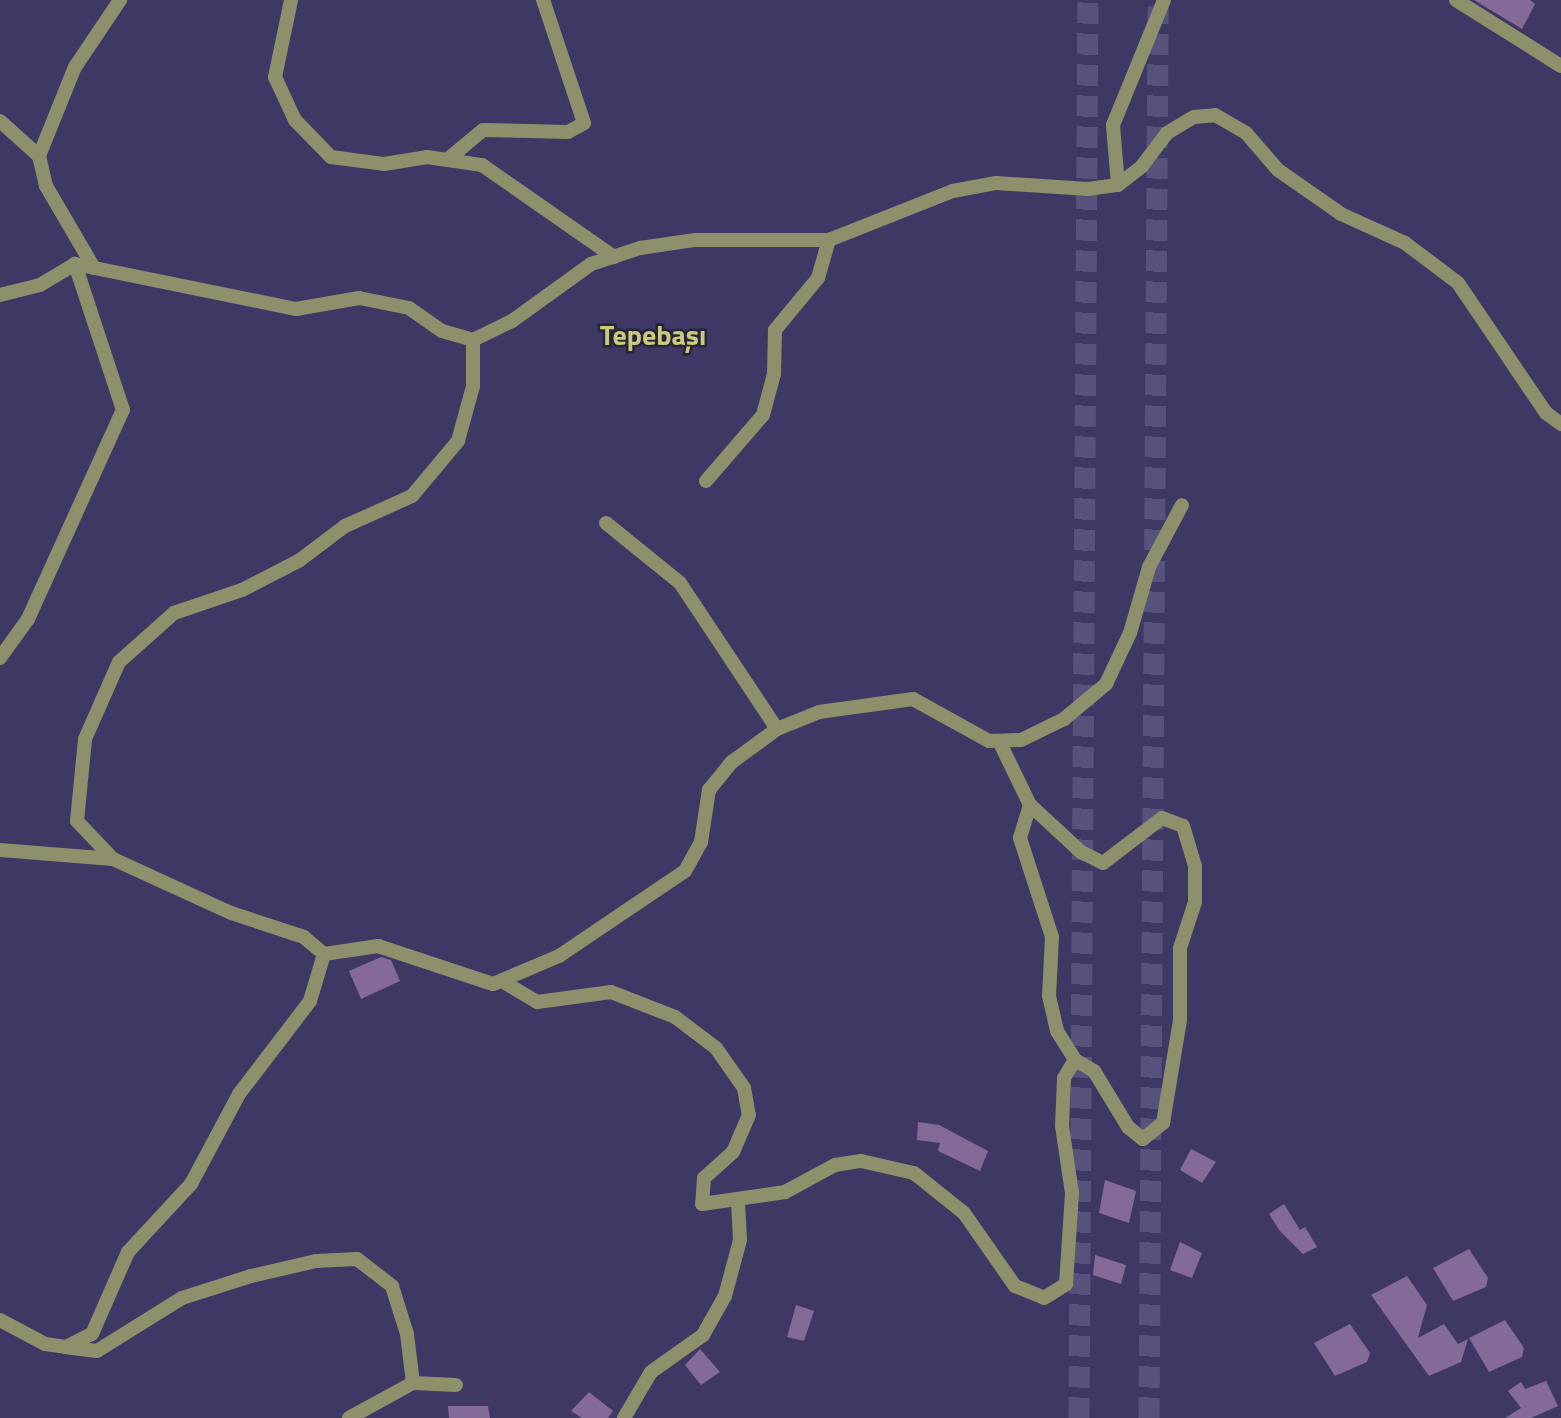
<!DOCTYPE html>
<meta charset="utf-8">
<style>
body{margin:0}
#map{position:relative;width:1561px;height:1418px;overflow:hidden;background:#3f3865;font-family:"Titillium Web",sans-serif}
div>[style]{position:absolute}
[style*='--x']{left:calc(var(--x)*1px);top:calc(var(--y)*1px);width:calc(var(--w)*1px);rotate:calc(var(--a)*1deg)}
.building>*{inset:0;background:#836a98}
.highway-tunnel>*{height:21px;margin-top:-10.5px;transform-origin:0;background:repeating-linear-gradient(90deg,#57517b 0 21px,transparent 0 31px)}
.street>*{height:14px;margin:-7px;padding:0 7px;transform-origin:7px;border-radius:7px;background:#8e8f6b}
span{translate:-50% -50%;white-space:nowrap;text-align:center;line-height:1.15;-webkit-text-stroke:5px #262438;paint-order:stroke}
.district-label{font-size:28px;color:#c9ca7c;font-weight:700}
</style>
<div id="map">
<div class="building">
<div style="clip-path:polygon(1474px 0,1530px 0,1535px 4px,1522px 29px)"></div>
<div style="clip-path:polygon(381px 957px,391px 960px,400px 981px,361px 999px,349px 971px)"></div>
<div style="clip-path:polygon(918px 1122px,939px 1125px,988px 1151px,980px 1171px,938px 1151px,940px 1143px,917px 1140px)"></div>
<div style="clip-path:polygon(1191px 1149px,1216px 1162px,1202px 1183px,1180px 1170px)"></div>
<div style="clip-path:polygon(1105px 1180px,1136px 1191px,1129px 1223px,1099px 1213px)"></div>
<div style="clip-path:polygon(1284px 1204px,1300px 1230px,1305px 1227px,1317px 1247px,1303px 1254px,1279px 1230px,1269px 1214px)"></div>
<div style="clip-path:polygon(1180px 1242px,1202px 1253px,1192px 1278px,1170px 1270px)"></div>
<div style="clip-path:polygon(1469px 1249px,1488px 1278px,1486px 1287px,1453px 1301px,1433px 1268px)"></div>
<div style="clip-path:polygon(1095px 1255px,1126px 1265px,1121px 1284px,1093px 1275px)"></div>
<div style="clip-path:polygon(1407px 1276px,1427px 1305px,1418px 1338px,1444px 1324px,1458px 1344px,1468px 1339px,1461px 1362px,1429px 1376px,1371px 1295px)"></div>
<div style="clip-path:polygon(796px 1305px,814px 1311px,804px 1341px,787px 1337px)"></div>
<div style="clip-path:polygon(1505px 1320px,1524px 1348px,1522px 1357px,1489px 1372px,1469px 1338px)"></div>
<div style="clip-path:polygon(1350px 1324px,1370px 1353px,1367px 1362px,1335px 1376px,1314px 1343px)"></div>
<div style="clip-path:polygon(700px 1349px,720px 1372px,701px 1385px,685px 1365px)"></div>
<div style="clip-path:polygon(1546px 1381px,1558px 1406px,1531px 1418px,1505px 1418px,1521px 1408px,1508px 1391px,1521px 1382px,1525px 1389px)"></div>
<div style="clip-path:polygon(589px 1392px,613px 1411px,608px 1418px,582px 1418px,571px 1411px)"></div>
<div style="clip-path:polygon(448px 1406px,488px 1406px,490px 1418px,449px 1418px)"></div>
</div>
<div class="highway-tunnel">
<div style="--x:1079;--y:1418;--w:1418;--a:-89.64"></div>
<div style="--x:1149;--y:1418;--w:1412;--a:-89.63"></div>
</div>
<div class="street">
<div style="--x:291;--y:0;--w:79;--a:101.7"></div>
<div style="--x:275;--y:77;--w:47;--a:65.1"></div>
<div style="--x:295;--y:120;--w:52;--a:45.8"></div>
<div style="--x:331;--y:157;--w:53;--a:7.5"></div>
<div style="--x:384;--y:164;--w:44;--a:-9.2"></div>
<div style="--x:427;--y:157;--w:56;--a:8.3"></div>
<div style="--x:482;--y:165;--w:161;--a:34.9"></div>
<div style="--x:1456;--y:0;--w:124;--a:32.2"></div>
<div style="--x:0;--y:121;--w:52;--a:41.9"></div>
<div style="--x:447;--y:160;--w:47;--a:-39.8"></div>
<div style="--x:483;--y:130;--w:85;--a:1.3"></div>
<div style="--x:568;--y:132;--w:18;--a:-29"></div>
<div style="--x:584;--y:123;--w:130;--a:-108.4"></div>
<div style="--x:1118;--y:185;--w:60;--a:-94.8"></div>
<div style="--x:1113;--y:125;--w:135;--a:-67.8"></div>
<div style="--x:94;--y:268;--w:95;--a:-120.3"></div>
<div style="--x:46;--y:186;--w:31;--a:-103"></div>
<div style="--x:39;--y:156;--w:96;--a:-68"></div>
<div style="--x:75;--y:67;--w:81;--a:-56.1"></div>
<div style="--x:0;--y:295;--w:41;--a:-14"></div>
<div style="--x:40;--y:285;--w:41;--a:-31"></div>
<div style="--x:75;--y:264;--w:226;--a:11.5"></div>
<div style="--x:296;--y:309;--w:64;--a:-9.9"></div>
<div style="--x:359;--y:298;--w:51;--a:11.3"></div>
<div style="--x:409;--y:308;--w:40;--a:34.9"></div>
<div style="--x:442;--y:331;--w:32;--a:16"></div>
<div style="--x:473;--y:340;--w:43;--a:-26"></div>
<div style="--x:512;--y:321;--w:97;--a:-35.8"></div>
<div style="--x:591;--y:264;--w:52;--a:-18.1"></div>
<div style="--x:640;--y:248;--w:56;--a:-8.3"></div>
<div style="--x:695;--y:240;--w:134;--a:0"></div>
<div style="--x:829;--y:240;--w:133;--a:-21.6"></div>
<div style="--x:953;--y:191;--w:44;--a:-10.5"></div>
<div style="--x:996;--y:183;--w:92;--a:3.7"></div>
<div style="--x:1088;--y:189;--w:30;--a:-8"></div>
<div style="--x:1118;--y:185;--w:31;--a:-38"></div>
<div style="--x:1142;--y:166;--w:41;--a:-52.9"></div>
<div style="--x:1167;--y:133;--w:31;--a:-31"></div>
<div style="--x:1194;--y:117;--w:21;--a:-5"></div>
<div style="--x:1215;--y:115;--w:36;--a:30"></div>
<div style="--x:1246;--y:133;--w:49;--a:49.1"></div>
<div style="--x:1278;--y:170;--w:77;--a:34.9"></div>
<div style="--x:1341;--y:214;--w:70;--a:24.4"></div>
<div style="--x:1405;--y:243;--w:66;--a:37"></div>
<div style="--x:1458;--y:283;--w:157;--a:55.9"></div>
<div style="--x:1546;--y:413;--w:19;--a:36"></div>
<div style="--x:706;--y:481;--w:87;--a:-49.2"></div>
<div style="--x:763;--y:415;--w:42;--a:-75"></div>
<div style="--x:774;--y:374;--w:44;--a:-88.7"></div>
<div style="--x:775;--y:330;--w:67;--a:-50.4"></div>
<div style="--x:818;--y:278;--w:40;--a:-74"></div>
<div style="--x:606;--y:523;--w:95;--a:39"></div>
<div style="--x:680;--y:583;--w:175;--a:56.4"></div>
<div style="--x:0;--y:658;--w:48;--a:-54.3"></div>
<div style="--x:28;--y:619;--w:230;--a:-65.6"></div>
<div style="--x:123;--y:410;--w:154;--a:-108.2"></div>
<div style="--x:1030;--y:805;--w:34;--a:107"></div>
<div style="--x:1020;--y:838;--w:104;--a:72.1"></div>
<div style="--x:1052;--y:937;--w:59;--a:92.9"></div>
<div style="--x:1049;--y:996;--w:36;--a:77"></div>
<div style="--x:1057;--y:1031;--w:34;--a:58"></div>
<div style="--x:0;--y:850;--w:113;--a:4.6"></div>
<div style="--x:324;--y:954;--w:55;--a:-8.4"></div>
<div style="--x:378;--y:946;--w:121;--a:18.3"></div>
<div style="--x:493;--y:984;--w:72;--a:-23"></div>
<div style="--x:559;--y:956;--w:152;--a:-34"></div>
<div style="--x:685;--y:871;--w:33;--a:-61"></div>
<div style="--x:701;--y:842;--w:53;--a:-81.3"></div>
<div style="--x:709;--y:790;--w:36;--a:-51"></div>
<div style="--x:732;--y:762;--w:56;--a:-36.3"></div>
<div style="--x:777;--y:729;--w:45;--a:-22"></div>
<div style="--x:819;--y:712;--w:95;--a:-7.9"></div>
<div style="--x:913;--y:699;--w:87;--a:28.9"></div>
<div style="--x:989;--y:741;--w:32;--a:-2"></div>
<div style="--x:1021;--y:740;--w:48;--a:-26"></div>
<div style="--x:1064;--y:719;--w:55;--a:-39.8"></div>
<div style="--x:1106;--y:684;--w:56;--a:-64.8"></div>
<div style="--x:1130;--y:633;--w:69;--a:-73.9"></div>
<div style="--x:1149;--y:567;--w:70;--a:-62"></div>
<div style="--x:502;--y:981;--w:41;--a:31"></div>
<div style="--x:537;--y:1002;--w:75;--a:-7.7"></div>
<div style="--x:611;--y:992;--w:69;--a:21.3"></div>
<div style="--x:675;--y:1017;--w:51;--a:37.1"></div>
<div style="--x:716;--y:1048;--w:49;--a:55"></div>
<div style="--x:744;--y:1088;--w:27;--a:80"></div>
<div style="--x:749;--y:1115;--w:40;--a:113.4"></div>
<div style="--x:733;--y:1152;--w:39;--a:138"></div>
<div style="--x:704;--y:1178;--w:26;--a:94"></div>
<div style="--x:702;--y:1204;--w:84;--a:-8.2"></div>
<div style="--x:785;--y:1192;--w:57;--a:-28.4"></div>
<div style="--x:835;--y:1165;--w:26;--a:-9"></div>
<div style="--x:861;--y:1161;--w:54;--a:12.8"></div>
<div style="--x:914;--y:1173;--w:64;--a:38.7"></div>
<div style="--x:964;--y:1213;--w:89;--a:55.1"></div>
<div style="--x:1015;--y:1286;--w:31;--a:22"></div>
<div style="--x:1044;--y:1298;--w:26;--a:-32"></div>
<div style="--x:1066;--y:1284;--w:91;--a:-86.2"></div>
<div style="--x:1072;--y:1193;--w:68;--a:-98.5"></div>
<div style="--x:1062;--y:1126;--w:48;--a:-87.6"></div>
<div style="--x:1064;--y:1078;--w:21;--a:-59"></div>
<div style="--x:1075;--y:1060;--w:22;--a:30"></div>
<div style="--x:1094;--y:1071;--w:66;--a:58.7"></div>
<div style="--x:1128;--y:1127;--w:19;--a:39"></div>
<div style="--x:1143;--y:1139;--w:26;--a:-39"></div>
<div style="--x:1163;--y:1123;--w:104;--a:-80.6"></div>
<div style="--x:1180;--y:1020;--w:72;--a:-90"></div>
<div style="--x:1180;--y:948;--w:48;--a:-71.9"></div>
<div style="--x:1195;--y:902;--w:36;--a:-90"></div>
<div style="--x:1195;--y:866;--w:42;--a:-106.7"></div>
<div style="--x:1183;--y:826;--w:22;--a:-159"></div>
<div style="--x:1162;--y:818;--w:74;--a:142.7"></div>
<div style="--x:1103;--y:863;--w:25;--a:-153"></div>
<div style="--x:1081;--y:852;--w:69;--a:-137.3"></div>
<div style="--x:1030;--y:805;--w:71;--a:-115.8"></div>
<div style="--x:0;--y:1320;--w:51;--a:28.1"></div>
<div style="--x:45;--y:1344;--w:21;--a:8"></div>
<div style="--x:413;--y:1383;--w:49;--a:-97"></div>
<div style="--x:407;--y:1334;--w:50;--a:-107.4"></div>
<div style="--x:392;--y:1286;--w:44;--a:-142.4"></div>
<div style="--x:357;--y:1259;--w:41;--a:177.2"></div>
<div style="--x:316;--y:1261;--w:67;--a:167"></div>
<div style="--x:251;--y:1276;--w:72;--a:162.3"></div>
<div style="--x:182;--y:1298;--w:100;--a:148.1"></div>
<div style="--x:97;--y:1351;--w:31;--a:-173"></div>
<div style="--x:66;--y:1347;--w:29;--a:-27"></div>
<div style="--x:92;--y:1334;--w:90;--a:-66.3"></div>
<div style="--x:128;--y:1252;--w:93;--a:-47.2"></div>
<div style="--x:191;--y:1184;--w:102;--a:-61.9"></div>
<div style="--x:239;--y:1094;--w:117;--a:-52.6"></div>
<div style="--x:310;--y:1001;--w:49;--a:-73.4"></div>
<div style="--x:324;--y:954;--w:26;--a:-140"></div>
<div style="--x:304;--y:937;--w:77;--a:-161.8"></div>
<div style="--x:231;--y:913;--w:130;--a:-155.4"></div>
<div style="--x:113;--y:859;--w:52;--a:-133.5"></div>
<div style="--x:77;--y:821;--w:82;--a:-84.4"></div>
<div style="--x:85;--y:739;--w:84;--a:-66.2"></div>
<div style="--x:119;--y:662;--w:74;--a:-41.7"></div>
<div style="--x:174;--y:613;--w:72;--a:-18.7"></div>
<div style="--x:242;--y:590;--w:65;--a:-27.3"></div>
<div style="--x:300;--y:560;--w:56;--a:-37.1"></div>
<div style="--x:345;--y:526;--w:73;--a:-24.1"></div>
<div style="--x:412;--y:496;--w:72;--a:-50.1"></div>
<div style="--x:458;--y:441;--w:57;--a:-74.7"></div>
<div style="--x:473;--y:386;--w:46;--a:-90"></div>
<div style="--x:349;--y:1418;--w:73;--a:-28.7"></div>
<div style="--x:413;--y:1383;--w:43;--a:2.7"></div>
<div style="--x:624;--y:1418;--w:53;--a:-59.6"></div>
<div style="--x:651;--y:1372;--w:64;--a:-35.4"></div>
<div style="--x:703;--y:1335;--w:45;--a:-60.6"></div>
<div style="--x:725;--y:1296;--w:58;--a:-75"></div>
<div style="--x:740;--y:1240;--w:38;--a:-93"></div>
</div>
<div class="district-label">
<span style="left:653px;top:335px">Tepebaşı</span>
</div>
</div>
